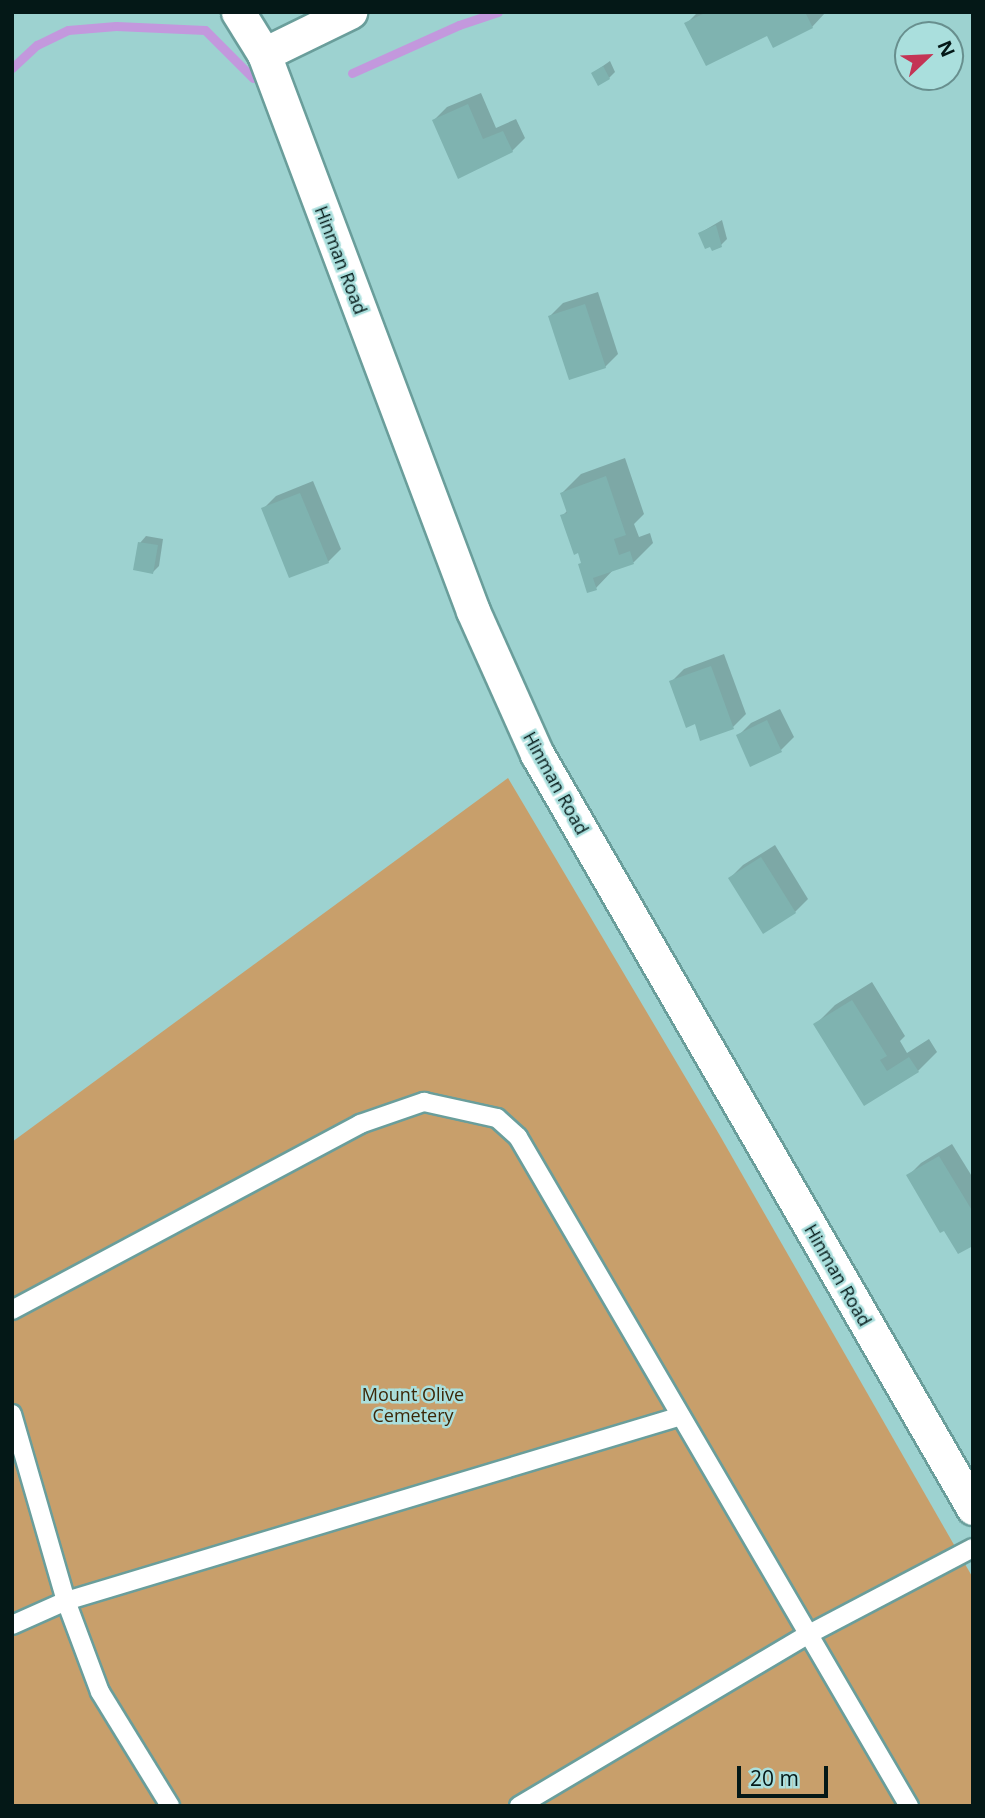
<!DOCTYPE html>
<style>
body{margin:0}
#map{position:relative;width:985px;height:1818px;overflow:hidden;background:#9dd2d0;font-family:"Open Sans",sans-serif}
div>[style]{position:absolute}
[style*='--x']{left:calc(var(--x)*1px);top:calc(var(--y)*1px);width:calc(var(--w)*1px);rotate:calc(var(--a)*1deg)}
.green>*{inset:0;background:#c89f6b}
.shadow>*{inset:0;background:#0003}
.stream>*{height:9px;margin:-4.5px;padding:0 4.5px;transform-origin:4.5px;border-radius:4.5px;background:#c398dd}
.building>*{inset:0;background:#7fb3b0}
.roads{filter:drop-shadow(2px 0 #6a9e9b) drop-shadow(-2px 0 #6a9e9b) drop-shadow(0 2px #6a9e9b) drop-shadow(0 -2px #6a9e9b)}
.lane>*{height:18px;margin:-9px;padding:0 9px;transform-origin:9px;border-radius:9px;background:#fff}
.street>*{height:33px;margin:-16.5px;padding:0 16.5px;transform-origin:16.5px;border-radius:16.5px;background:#fff}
span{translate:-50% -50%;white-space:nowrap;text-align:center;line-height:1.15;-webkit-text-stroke:5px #aadfdd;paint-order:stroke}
.street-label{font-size:18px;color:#041817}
.park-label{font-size:18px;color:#3c2708}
.frame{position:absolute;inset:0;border:14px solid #041817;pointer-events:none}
.north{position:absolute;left:894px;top:21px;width:70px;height:70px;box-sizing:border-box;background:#aadfdd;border:2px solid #688f8e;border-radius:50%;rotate:67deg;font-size:19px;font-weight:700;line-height:28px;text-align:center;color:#041817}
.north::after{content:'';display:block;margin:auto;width:24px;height:32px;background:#c43455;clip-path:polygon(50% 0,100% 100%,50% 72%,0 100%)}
.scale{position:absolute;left:737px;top:1766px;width:91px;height:32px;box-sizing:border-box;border:4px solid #041817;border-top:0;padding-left:9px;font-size:21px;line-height:24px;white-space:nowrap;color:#041817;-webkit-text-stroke:5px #aadfdd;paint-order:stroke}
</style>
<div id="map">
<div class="green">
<div style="clip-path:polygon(508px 778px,719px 1134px,973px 1578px,973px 1806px,12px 1806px,12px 1142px)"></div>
</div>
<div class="shadow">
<div style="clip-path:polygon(698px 12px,826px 12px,812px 27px,768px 34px,686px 24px)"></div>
<div style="clip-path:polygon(610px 61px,615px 72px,609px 78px,593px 73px)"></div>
<div style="clip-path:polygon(481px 93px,496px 128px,516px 119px,525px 138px,512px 151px,434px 120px,447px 107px)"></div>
<div style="clip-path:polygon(722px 220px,727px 239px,721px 245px,700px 233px)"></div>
<div style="clip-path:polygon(598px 292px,618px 354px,605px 367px,550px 316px,563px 303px)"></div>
<div style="clip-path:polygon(625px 458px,644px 514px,634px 524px,639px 537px,650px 533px,653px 543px,634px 562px,615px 568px,596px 588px,562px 516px,568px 510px,562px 493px,581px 474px)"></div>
<div style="clip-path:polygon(313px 481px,341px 549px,328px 562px,263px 509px,276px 496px)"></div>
<div style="clip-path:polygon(146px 536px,163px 539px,159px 566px,153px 572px,140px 543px)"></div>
<div style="clip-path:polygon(724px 654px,746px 714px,733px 727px,696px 722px,671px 682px,684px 669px)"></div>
<div style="clip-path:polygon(780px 709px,794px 737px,781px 750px,738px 736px,751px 723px)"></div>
<div style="clip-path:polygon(775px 845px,808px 899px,795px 912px,730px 878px,743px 865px)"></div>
<div style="clip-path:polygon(872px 982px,905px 1036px,900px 1041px,907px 1053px,929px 1039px,937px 1052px,918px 1071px,864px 1103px,816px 1024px,835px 1005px)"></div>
<div style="clip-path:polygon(952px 1144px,973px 1178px,973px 1244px,908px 1176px,921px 1163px)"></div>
</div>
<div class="stream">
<div style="--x:12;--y:68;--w:34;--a:-43"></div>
<div style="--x:37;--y:45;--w:34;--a:-26"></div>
<div style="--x:68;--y:30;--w:48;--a:-4.8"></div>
<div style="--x:116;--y:26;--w:89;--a:2.6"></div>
<div style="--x:205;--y:30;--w:68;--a:45"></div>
<div style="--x:352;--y:73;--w:117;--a:-24.2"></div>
<div style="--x:459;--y:25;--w:41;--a:-18.4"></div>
</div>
<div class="building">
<div style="clip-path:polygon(707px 12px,805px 12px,813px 28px,773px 48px,767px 36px,706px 66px,684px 23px)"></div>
<div style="clip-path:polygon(603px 66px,610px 79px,598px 86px,591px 73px)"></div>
<div style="clip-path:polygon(468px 104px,483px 139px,503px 131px,513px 152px,458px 179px,432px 120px)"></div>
<div style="clip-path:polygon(716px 225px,722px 247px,712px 251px,710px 247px,705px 249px,698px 233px)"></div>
<div style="clip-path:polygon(585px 304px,606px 368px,569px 380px,548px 316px)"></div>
<div style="clip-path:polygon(606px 476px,626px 535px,614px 539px,619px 555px,630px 551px,634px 564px,593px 578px,597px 590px,587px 593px,578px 564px,581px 563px,578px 553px,574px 555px,560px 515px,567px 513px,560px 493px)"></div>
<div style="clip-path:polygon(300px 493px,329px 563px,289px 578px,261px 508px)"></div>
<div style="clip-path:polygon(138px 542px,158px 545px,153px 574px,133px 570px)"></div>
<div style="clip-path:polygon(711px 666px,734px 729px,700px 741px,695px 724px,686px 728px,669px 681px)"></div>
<div style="clip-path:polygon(767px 720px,782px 752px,750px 767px,736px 735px)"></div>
<div style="clip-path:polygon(761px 857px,796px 913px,763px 934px,728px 878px)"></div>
<div style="clip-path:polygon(852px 1000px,887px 1056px,880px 1060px,887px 1071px,909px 1057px,919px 1072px,864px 1106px,813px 1024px)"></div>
<div style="clip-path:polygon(939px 1156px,973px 1212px,973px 1246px,958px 1254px,944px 1231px,940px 1233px,906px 1175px)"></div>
</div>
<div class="roads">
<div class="lane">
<div style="--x:12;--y:1310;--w:395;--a:-28.1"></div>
<div style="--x:360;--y:1124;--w:68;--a:-19"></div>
<div style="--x:424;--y:1102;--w:75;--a:12.4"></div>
<div style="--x:497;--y:1118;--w:28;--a:42"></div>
<div style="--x:518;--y:1137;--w:775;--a:59.7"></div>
<div style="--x:12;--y:1414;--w:195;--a:73.9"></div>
<div style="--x:66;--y:1601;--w:642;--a:-16.74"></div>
<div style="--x:12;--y:1625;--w:59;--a:-24"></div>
<div style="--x:66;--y:1601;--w:97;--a:69.5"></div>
<div style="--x:100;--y:1692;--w:134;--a:58.4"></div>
<div style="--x:519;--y:1806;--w:337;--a:-30.7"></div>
<div style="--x:809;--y:1634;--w:185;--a:-27.7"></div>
</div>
<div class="street">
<div style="--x:238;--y:12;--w:49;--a:58.2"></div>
<div style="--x:264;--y:54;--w:595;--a:69.43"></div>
<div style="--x:473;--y:611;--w:157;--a:65.9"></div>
<div style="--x:537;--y:754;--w:871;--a:59.96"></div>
<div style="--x:264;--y:54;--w:96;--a:-26"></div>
</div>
</div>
<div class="street-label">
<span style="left:341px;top:260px;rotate:69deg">Hinman Road</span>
<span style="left:556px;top:783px;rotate:61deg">Hinman Road</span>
<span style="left:838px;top:1275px;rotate:60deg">Hinman Road</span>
</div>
<div class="park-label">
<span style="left:413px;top:1405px">Mount Olive<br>Cemetery</span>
</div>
<div class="frame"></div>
<div class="north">N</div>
<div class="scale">20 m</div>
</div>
